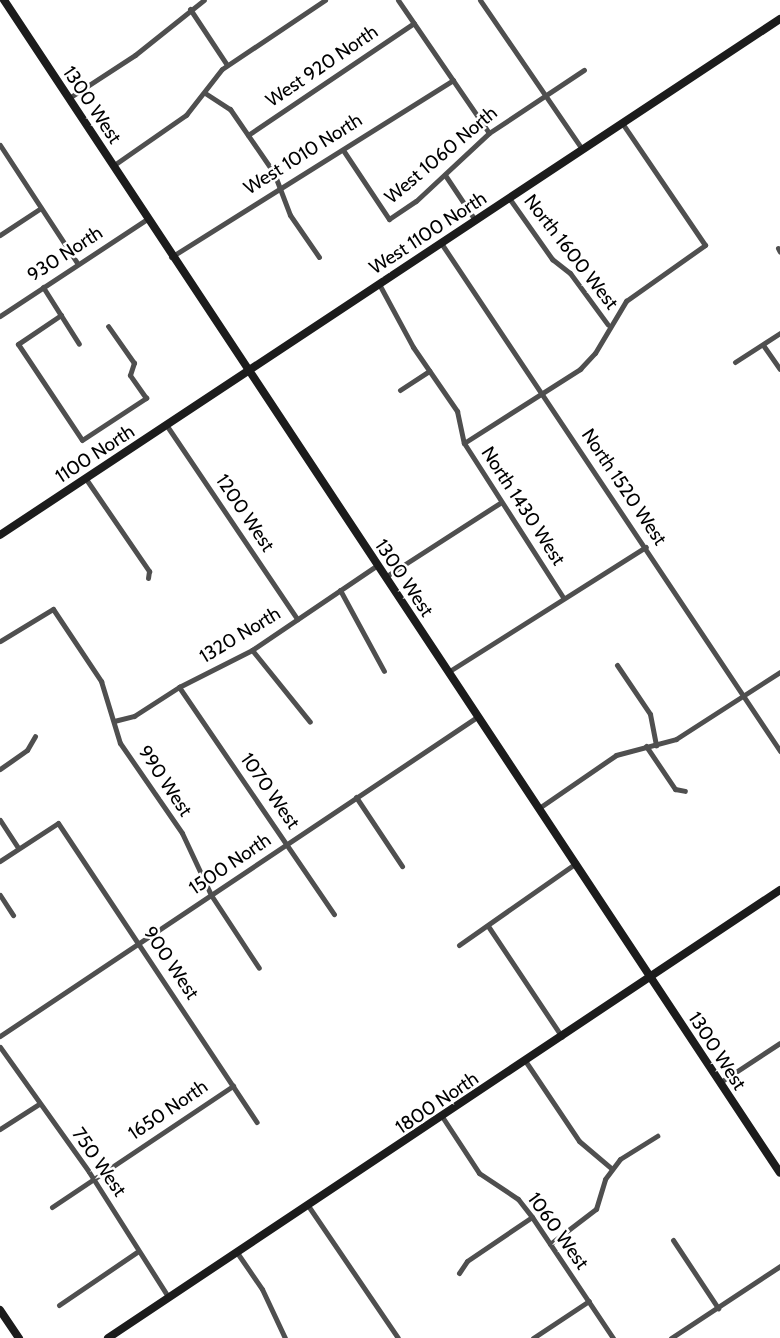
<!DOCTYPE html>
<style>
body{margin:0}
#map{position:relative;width:780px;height:1338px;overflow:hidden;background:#fff;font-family:Cabin,sans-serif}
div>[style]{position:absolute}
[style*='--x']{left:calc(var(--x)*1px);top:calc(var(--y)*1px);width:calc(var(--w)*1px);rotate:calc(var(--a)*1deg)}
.street>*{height:5px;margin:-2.5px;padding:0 2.5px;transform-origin:2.5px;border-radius:2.5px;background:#4f4f4f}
.secondary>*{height:8px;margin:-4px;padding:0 4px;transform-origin:4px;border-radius:4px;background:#1c1c1c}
span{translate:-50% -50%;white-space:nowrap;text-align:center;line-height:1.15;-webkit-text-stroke:5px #fff;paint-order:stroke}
.street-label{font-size:19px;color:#000}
</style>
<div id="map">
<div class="street">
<div style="--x:398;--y:0;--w:161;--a:55.6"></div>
<div style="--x:480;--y:0;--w:181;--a:55.6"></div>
<div style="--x:190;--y:9;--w:67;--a:56.5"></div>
<div style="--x:205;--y:93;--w:30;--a:33"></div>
<div style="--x:230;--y:109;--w:78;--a:55.5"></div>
<div style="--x:274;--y:173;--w:45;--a:69.1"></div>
<div style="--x:290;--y:215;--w:51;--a:55.4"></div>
<div style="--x:69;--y:98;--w:79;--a:-33.1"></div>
<div style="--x:135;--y:55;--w:88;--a:-38.6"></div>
<div style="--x:248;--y:135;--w:200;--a:-34"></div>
<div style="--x:0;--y:145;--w:142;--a:56.8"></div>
<div style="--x:343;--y:150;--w:83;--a:56.3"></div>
<div style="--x:389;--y:219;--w:32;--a:-34"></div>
<div style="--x:416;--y:201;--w:100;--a:-43"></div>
<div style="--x:489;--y:133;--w:114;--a:-33.6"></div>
<div style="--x:114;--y:165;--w:88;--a:-34.8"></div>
<div style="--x:186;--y:115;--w:58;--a:-52"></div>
<div style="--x:222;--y:69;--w:124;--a:-33.8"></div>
<div style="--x:445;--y:175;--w:54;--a:56.3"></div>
<div style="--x:509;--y:198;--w:75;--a:54.8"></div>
<div style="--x:552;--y:259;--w:23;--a:38"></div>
<div style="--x:570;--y:273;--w:64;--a:53.8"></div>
<div style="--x:0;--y:235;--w:49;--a:-33.4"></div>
<div style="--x:441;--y:243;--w:611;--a:56.28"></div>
<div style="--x:778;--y:248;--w:4;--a:63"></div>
<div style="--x:171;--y:257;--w:333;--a:-32.1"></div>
<div style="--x:379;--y:284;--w:72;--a:61.6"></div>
<div style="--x:413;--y:347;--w:78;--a:55.5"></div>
<div style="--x:457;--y:411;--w:33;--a:78"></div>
<div style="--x:464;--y:443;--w:183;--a:57.3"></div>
<div style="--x:43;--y:287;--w:67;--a:57.7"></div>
<div style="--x:61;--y:315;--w:52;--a:146"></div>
<div style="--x:18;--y:344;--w:115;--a:56.3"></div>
<div style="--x:82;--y:440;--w:77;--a:-33.3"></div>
<div style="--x:146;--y:398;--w:28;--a:-125"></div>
<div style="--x:130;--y:375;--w:13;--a:-72"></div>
<div style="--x:134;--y:363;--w:45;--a:-125.1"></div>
<div style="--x:0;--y:316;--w:176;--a:-33.4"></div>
<div style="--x:763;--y:345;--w:29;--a:55"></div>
<div style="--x:735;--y:362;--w:54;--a:-32.8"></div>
<div style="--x:400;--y:390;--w:35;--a:-33"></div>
<div style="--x:167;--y:426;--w:233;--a:56"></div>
<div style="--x:464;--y:443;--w:138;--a:-32.5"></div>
<div style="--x:580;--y:369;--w:22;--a:-47"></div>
<div style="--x:595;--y:353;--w:61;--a:-59.2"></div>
<div style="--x:626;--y:301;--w:97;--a:-35.3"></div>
<div style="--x:705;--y:245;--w:148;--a:-124.2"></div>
<div style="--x:86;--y:479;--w:112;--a:55.6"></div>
<div style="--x:149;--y:571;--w:7;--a:98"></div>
<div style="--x:385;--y:577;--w:137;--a:-32.8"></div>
<div style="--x:340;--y:590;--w:92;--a:61.5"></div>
<div style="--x:0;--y:641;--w:62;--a:-31.1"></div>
<div style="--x:53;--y:609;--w:87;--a:56.3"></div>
<div style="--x:101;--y:681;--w:65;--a:73"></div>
<div style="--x:120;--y:743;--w:109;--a:55.4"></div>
<div style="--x:182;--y:833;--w:68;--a:64.9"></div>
<div style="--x:211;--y:895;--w:87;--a:56.7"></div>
<div style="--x:252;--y:650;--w:92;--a:51.1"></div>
<div style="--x:617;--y:665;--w:59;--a:56"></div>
<div style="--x:650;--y:714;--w:32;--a:79"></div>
<div style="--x:448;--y:672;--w:234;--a:-32.3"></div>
<div style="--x:179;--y:687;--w:275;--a:55.7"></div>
<div style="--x:114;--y:721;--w:21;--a:-14"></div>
<div style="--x:134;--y:716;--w:54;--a:-32.8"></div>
<div style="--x:179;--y:687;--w:82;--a:-26.9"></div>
<div style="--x:252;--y:650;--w:150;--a:-34.1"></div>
<div style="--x:646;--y:746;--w:52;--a:56"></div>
<div style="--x:675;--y:789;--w:10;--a:11"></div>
<div style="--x:0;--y:769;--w:33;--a:-35"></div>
<div style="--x:27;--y:750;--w:16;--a:-60"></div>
<div style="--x:356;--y:797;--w:83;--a:56.3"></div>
<div style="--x:539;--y:808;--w:93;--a:-34.5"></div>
<div style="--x:616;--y:755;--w:62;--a:-14.9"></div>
<div style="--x:676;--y:739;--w:124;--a:-32.8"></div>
<div style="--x:0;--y:820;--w:33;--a:57"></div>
<div style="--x:0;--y:861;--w:69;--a:-33.2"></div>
<div style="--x:58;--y:823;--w:359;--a:56.4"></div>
<div style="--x:0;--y:895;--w:24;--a:57"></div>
<div style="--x:488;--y:926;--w:133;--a:56.3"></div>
<div style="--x:459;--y:945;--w:143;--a:-35"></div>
<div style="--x:0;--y:1036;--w:574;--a:-33.77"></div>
<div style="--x:0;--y:1047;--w:153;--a:54.5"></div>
<div style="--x:89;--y:1172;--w:149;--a:57.6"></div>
<div style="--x:526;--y:1062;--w:95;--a:56.1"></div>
<div style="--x:579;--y:1141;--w:42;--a:40.2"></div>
<div style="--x:719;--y:1083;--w:73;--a:-33.3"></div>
<div style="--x:443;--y:1118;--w:66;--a:56.8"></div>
<div style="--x:479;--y:1173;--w:47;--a:33.7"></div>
<div style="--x:518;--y:1199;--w:23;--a:52"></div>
<div style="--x:532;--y:1217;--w:146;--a:56.2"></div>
<div style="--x:0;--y:1129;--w:46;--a:-32.7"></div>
<div style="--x:52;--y:1207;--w:218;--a:-33.8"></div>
<div style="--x:309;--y:1207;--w:158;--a:55.8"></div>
<div style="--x:673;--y:1240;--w:82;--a:56.5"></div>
<div style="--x:550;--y:1244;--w:58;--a:-37.3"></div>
<div style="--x:596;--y:1209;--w:31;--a:-73"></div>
<div style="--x:605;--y:1179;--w:25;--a:-53"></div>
<div style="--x:620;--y:1159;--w:44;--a:-31.9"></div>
<div style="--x:238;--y:1254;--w:42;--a:55.6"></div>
<div style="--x:262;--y:1289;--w:54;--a:64.9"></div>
<div style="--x:459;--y:1273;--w:14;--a:-56"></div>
<div style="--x:467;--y:1261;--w:78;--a:-34.1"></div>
<div style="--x:59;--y:1305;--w:94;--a:-34.2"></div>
<div style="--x:533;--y:1338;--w:67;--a:-33.5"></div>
<div style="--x:671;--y:1338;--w:131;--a:-33.4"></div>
</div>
<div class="secondary">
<div style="--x:4;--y:0;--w:1406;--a:56.51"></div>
<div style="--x:0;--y:535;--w:935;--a:-33.49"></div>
<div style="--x:0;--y:1310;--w:34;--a:56"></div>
<div style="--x:108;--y:1338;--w:808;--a:-33.69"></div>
</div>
<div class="street-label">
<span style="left:322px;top:66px;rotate:-34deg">West 920 North</span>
<span style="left:92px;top:105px;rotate:56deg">1300 West</span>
<span style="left:303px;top:154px;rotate:-32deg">West 1010 North</span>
<span style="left:441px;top:155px;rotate:-40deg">West 1060 North</span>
<span style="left:428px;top:233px;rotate:-33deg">West 1100 North</span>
<span style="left:571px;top:252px;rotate:52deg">North 1600 West</span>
<span style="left:65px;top:254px;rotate:-33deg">930 North</span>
<span style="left:95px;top:454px;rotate:-33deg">1100 North</span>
<span style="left:624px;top:487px;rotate:56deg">North 1520 West</span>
<span style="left:523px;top:506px;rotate:57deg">North 1430 West</span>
<span style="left:245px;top:513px;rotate:56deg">1200 West</span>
<span style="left:404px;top:578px;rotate:56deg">1300 West</span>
<span style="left:240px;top:635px;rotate:-31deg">1320 North</span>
<span style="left:165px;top:781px;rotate:56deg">990 West</span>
<span style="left:270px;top:791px;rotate:55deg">1070 West</span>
<span style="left:230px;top:864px;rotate:-34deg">1500 North</span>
<span style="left:171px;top:963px;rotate:56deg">900 West</span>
<span style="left:717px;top:1051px;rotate:57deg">1300 West</span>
<span style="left:437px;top:1103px;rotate:-34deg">1800 North</span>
<span style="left:168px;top:1110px;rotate:-34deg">1650 North</span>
<span style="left:99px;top:1162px;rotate:55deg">750 West</span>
<span style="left:558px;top:1231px;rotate:54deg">1060 West</span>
</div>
</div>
